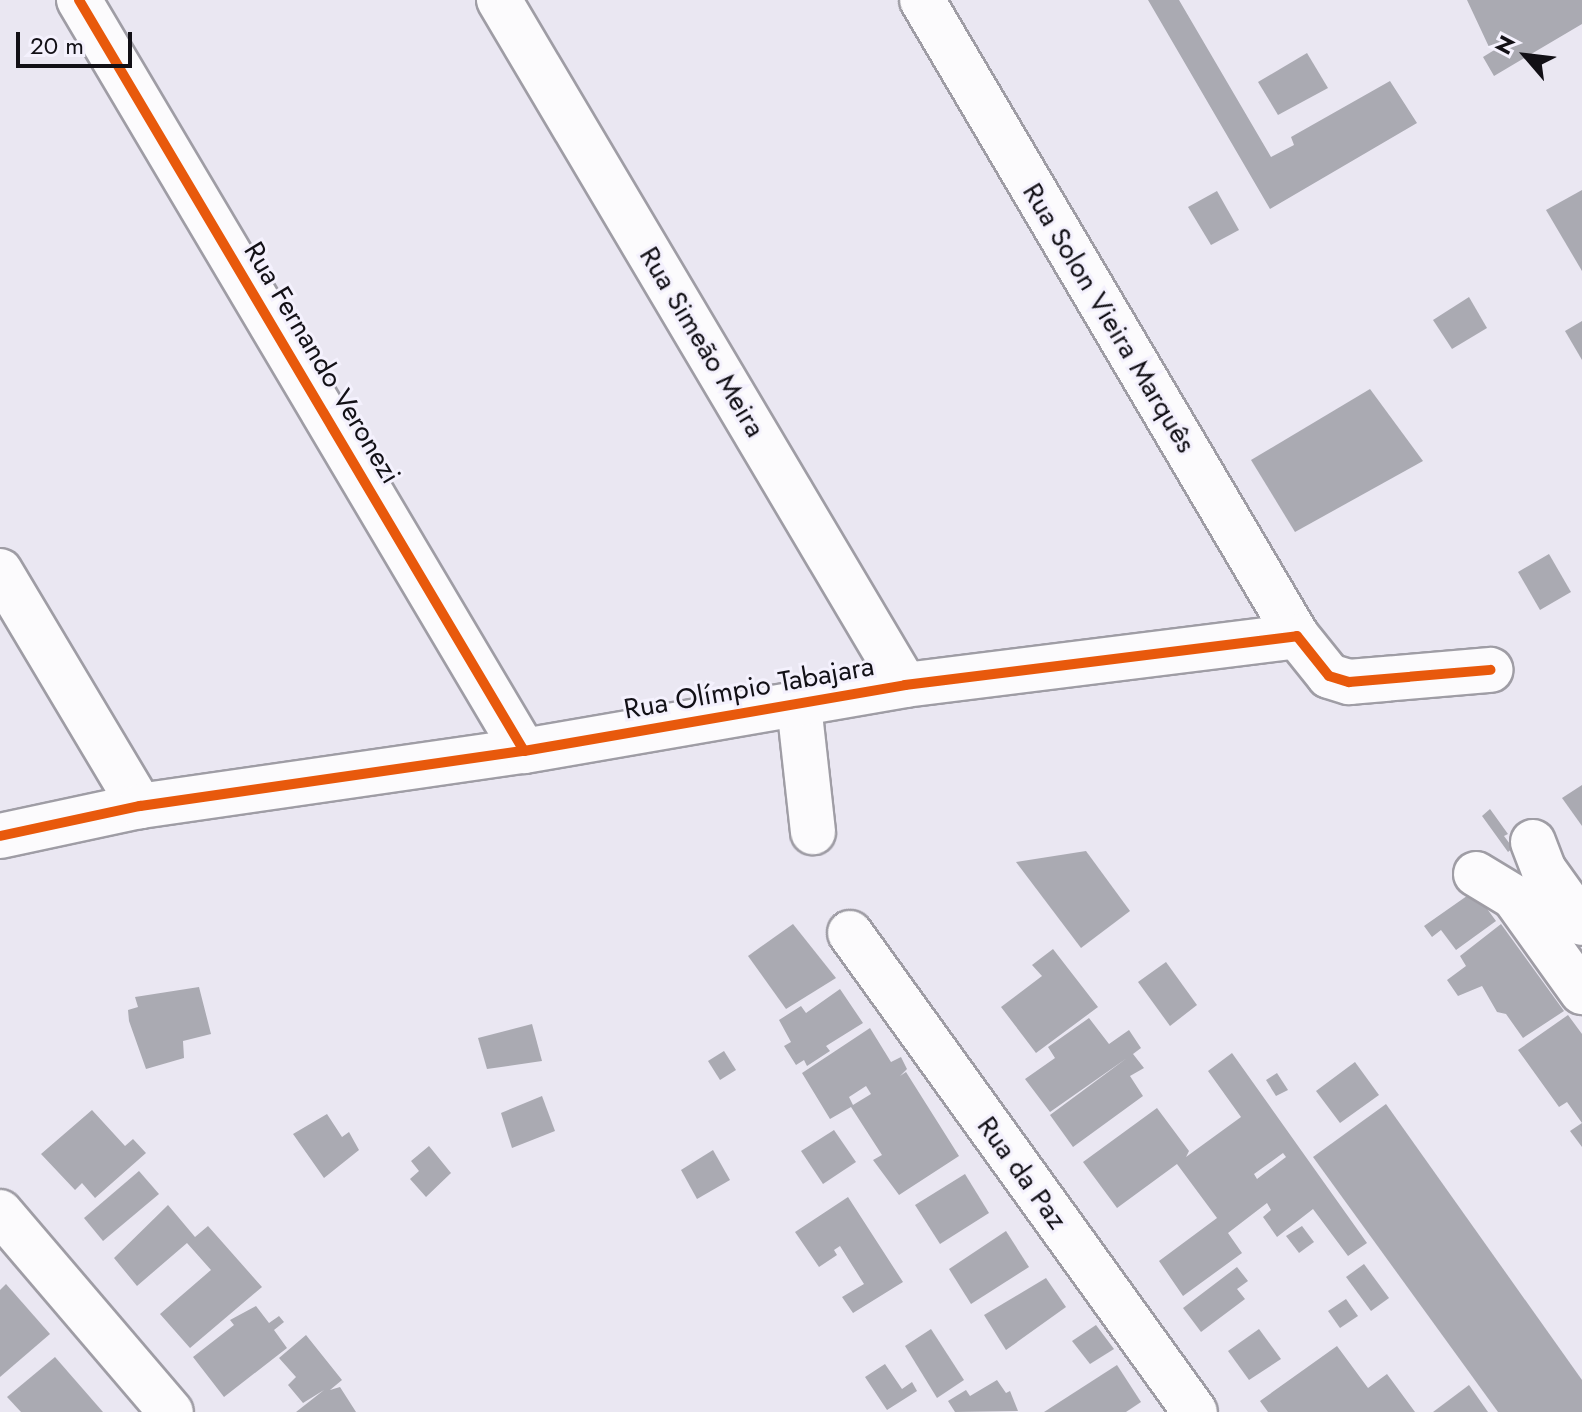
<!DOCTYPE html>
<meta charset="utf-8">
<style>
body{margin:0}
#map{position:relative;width:1582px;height:1412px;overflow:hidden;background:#eae7f2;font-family:Jost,sans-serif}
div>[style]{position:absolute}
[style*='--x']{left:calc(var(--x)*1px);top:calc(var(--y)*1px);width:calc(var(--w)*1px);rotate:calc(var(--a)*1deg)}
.building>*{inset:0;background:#aaaab2}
.roads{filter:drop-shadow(2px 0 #9f9da5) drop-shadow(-2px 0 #9f9da5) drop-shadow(0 2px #9f9da5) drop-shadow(0 -2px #9f9da5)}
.minor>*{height:44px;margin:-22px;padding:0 22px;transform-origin:22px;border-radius:22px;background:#fcfbfd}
.cycleway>*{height:10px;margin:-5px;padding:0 5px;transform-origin:5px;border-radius:5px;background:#e8590c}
span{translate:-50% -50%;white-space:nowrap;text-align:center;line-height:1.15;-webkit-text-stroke:6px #f4f1fd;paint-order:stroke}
.street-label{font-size:28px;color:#121016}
.north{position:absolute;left:1486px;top:16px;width:80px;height:80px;-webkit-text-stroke:6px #f4f1fd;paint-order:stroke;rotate:298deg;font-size:22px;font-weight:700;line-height:32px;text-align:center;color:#121016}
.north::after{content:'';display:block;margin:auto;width:28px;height:36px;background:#121016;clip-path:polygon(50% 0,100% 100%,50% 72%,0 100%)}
.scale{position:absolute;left:16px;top:32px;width:116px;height:36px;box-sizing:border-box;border:4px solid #121016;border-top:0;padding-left:10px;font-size:24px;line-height:28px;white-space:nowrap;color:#121016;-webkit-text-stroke:6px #f4f1fd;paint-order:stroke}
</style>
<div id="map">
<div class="building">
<div style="clip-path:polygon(1148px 0,1179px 0,1271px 157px,1294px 145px,1291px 137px,1390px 81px,1417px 123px,1270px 209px)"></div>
<div style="clip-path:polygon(1467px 0,1582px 0,1582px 24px,1494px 76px,1483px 57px,1496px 49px,1489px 47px)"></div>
<div style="clip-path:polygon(1307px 53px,1328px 88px,1278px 115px,1258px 82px)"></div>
<div style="clip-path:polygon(1582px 190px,1582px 271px,1546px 210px)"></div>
<div style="clip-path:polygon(1217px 191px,1239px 230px,1211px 245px,1188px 207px)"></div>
<div style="clip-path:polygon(1469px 297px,1487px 328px,1452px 349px,1433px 320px)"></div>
<div style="clip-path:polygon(1582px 321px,1582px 360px,1565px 331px)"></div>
<div style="clip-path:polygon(1370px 389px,1423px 461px,1295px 532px,1251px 460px)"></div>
<div style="clip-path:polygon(1549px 554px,1571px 592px,1540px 610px,1518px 572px)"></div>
<div style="clip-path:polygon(1582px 785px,1582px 826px,1562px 798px)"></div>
<div style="clip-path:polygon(1490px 809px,1508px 834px,1504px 836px,1513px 848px,1508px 852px,1482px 816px)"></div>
<div style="clip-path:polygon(1086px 851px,1130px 911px,1081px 948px,1016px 862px)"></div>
<div style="clip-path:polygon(1474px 891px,1496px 921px,1456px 950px,1441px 930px,1432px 937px,1424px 926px)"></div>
<div style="clip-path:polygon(793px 924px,836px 978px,786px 1009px,748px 956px)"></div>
<div style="clip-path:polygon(1501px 924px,1564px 1011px,1523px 1038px,1506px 1014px,1497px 1012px,1482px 986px,1458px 996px,1447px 980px,1466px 966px,1460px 956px)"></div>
<div style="clip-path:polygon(1053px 949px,1098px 1007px,1036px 1053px,1001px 1007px,1042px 976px,1032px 965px)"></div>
<div style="clip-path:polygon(1166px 962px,1197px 1005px,1170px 1026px,1138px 982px)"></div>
<div style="clip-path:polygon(199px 987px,211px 1034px,183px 1041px,184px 1058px,146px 1069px,129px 1021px,128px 1010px,138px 1007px,135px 997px)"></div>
<div style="clip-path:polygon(840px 989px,863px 1023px,826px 1046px,830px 1051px,807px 1066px,804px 1060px,796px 1065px,784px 1046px,791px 1042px,779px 1020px,801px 1006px,806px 1013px)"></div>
<div style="clip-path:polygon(1568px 1015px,1582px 1034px,1582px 1147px,1570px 1131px,1582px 1123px,1567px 1102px,1559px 1107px,1518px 1050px)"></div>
<div style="clip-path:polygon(1089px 1018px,1109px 1044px,1129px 1030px,1141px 1048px,1133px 1054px,1144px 1068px,1130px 1076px,1143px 1096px,1073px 1147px,1050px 1115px,1127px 1058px,1050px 1112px,1025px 1079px,1055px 1058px,1048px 1047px)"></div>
<div style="clip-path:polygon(532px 1024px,542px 1061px,487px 1069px,478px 1038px)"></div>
<div style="clip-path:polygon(evenodd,870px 1028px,891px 1062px,901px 1057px,907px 1069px,900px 1076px,906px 1072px,959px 1156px,899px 1195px,873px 1160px,882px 1155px,851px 1107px,830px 1119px,802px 1073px,870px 1028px,866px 1086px,871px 1094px,853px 1105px,849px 1097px,866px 1086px)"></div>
<div style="clip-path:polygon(724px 1051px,736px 1070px,720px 1080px,708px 1061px)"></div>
<div style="clip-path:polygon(evenodd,1232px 1053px,1367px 1243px,1348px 1256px,1313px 1209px,1277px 1237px,1263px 1217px,1271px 1210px,1267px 1203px,1228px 1233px,1242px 1253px,1183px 1296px,1159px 1261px,1217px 1218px,1177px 1164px,1117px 1208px,1083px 1162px,1157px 1108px,1189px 1151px,1186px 1157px,1241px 1117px,1208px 1071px,1232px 1053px,1283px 1153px,1286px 1157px,1257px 1179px,1254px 1174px,1283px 1153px)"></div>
<div style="clip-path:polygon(1355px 1062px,1379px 1095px,1340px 1123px,1316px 1091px)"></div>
<div style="clip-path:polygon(1277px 1073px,1288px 1090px,1276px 1096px,1266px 1080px)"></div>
<div style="clip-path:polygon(542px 1096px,555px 1131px,512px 1148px,501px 1113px)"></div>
<div style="clip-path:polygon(1386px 1104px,1582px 1380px,1582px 1412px,1498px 1412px,1313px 1157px)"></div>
<div style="clip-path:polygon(92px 1110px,125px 1146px,133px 1139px,146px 1153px,95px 1198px,82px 1183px,75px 1190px,41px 1154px)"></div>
<div style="clip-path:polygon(327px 1114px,342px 1137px,349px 1132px,359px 1150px,324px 1178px,293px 1134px)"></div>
<div style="clip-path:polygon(834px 1130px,856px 1162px,823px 1184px,801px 1151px)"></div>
<div style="clip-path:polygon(429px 1146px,451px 1173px,426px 1197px,410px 1179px,419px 1171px,411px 1161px)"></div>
<div style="clip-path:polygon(713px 1150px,730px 1180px,697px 1199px,681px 1170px)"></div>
<div style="clip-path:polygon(139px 1171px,159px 1194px,103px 1241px,84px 1218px)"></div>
<div style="clip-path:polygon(965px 1174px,989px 1213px,940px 1244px,915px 1205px)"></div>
<div style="clip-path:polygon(848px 1197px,903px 1282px,853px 1313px,842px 1297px,864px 1284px,840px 1246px,834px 1250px,837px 1255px,819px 1267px,795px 1232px)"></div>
<div style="clip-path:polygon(168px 1205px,195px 1237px,208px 1226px,262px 1287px,190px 1348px,160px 1314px,211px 1270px,187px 1243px,137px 1286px,114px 1258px)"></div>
<div style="clip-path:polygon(1302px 1226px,1314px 1242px,1299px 1253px,1286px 1236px)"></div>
<div style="clip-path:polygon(1006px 1231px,1029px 1267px,971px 1304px,949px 1269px)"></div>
<div style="clip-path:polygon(1364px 1264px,1389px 1298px,1371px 1311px,1346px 1277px)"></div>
<div style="clip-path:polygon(1237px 1267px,1248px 1281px,1237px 1289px,1245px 1299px,1201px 1332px,1183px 1308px)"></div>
<div style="clip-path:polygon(1046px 1278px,1066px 1307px,1006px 1350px,984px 1315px)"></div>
<div style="clip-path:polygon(6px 1284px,50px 1334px,0 1377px,0 1290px)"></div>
<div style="clip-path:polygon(1346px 1299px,1358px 1316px,1340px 1328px,1328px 1311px)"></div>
<div style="clip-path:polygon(256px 1306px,269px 1323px,279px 1316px,284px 1322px,274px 1330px,287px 1348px,224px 1397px,193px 1357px,234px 1325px,230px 1320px)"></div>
<div style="clip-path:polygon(1096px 1325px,1114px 1349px,1090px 1364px,1072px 1341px)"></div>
<div style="clip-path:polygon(931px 1329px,964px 1380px,937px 1398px,905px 1346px)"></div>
<div style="clip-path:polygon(1259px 1329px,1281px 1359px,1249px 1380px,1228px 1351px)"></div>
<div style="clip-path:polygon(306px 1335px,342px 1380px,330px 1390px,340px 1387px,356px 1412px,296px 1412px,324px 1390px,303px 1403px,288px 1385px,296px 1377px,279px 1358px)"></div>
<div style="clip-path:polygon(1337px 1346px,1368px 1388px,1387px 1374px,1415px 1412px,1268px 1412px,1260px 1401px)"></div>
<div style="clip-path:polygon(55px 1357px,103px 1412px,21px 1412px,7px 1397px)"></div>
<div style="clip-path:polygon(885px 1364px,902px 1389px,912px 1382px,917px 1391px,887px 1410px,865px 1377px)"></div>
<div style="clip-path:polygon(1117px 1365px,1141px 1402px,1126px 1412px,1044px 1412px)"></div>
<div style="clip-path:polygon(997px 1380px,1006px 1393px,1010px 1391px,1018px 1411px,955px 1412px,948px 1401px,966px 1390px,970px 1396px)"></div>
<div style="clip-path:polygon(1469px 1385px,1488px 1412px,1433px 1412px)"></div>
</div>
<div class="roads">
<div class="minor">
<div style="--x:79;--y:0;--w:873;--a:59.35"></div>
<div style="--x:499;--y:0;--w:796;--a:59.34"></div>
<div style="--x:922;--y:0;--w:738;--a:59.48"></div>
<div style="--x:0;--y:571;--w:274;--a:59.2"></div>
<div style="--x:799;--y:705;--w:128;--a:83.7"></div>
<div style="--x:0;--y:836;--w:143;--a:-12.1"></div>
<div style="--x:140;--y:806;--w:388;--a:-8.2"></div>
<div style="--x:524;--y:751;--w:387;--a:-9.8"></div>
<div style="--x:905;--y:685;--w:395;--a:-7.1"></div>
<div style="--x:1297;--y:636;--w:51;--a:51.3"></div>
<div style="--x:1329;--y:676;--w:21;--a:17"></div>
<div style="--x:1349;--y:682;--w:142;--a:-4.9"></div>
<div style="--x:1533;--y:842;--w:30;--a:69"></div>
<div style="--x:1544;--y:870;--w:65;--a:54.4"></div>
<div style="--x:1476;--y:874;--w:44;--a:31.2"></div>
<div style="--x:1514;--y:897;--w:117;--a:54.4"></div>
<div style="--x:850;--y:933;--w:590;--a:54.24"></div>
<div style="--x:0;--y:1212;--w:263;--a:49.5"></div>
</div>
</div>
<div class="cycleway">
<div style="--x:79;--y:0;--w:873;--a:59.35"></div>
<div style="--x:0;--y:836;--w:143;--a:-12.1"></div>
<div style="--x:140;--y:806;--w:388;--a:-8.2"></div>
<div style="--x:524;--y:751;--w:387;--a:-9.8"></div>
<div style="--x:905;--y:685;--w:395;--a:-7.1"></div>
<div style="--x:1297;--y:636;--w:51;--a:51.3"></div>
<div style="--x:1329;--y:676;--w:21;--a:17"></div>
<div style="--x:1349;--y:682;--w:142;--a:-4.9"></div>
</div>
<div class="street-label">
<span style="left:1109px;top:318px;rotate:59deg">Rua Solon Vieira Marquês</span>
<span style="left:702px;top:342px;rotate:59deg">Rua Simeão Meira</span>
<span style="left:322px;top:363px;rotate:59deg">Rua Fernando Veronezi</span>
<span style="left:749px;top:688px;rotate:-10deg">Rua Olímpio Tabajara</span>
<span style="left:1022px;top:1173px;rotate:54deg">Rua da Paz</span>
</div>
<div class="north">N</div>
<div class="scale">20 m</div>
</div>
